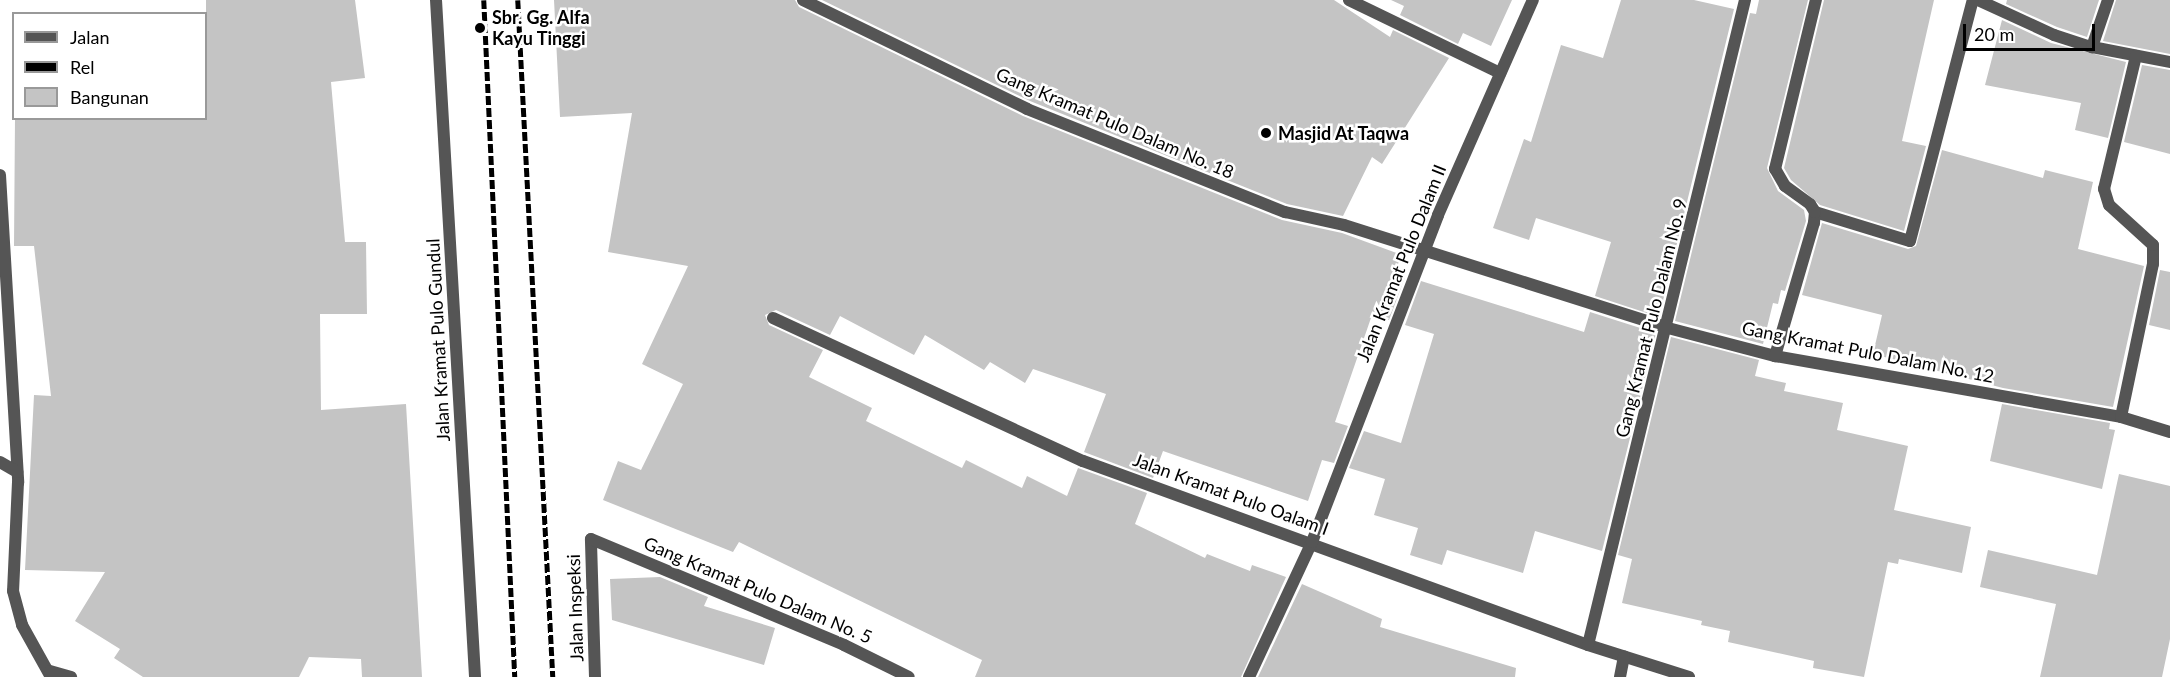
<!DOCTYPE html>
<style>
body{margin:0}
#map{position:relative;width:2170px;height:677px;overflow:hidden;background:#fff;font-family:Lato,sans-serif}
div>[style]{position:absolute}
[style*='--x']{left:calc(var(--x)*1px);top:calc(var(--y)*1px);width:calc(var(--w)*1px);rotate:calc(var(--a)*1deg)}
.building>*{inset:0;background:#c4c4c4}
.minor>*{height:12px;margin:-6px;padding:0 6px;transform-origin:6px;border-radius:6px;background:#555}
.tertiary>*{height:12px;margin:-6px;padding:0 6px;transform-origin:6px;border-radius:6px;background:#555}
.rail>*{height:4.5px;margin-top:-2.25px;transform-origin:0;background:repeating-linear-gradient(90deg,#000 0 9px,transparent 0 12px)}
.dots>*{width:16px;height:16px;translate:-50% -50%;box-sizing:border-box;border:3px solid #fff;border-radius:50%}
span{translate:-50% -50%;white-space:nowrap;text-align:center;line-height:1.15;-webkit-text-stroke:5px #fff;paint-order:stroke}
.poi-label{font-size:18px;color:#000;font-weight:700}
.left{translate:0 -50%;text-align:left}
.street-label{font-size:18px;color:#000}
.legend{position:absolute;left:12px;top:12px;width:195px;height:108px;box-sizing:border-box;background:#fff;border:2px solid #999;margin:0;padding:8px 10px;list-style:none;font-size:18px;color:#000}
.legend li{display:flex;align-items:center;gap:12px;height:30px}
.legend b{width:30px;border:2px solid #999}
.scale{position:absolute;left:1963px;top:24px;width:132px;height:27px;box-sizing:border-box;border:3px solid #000;border-top:0;padding-left:8px;font-size:18px;line-height:21px;white-space:nowrap;color:#000;-webkit-text-stroke:4px #fff;paint-order:stroke}
</style>
<div id="map">
<div class="building">
<div style="clip-path:polygon(206px 0,355px 0,365px 78px,331px 82px,345px 242px,366px 242px,367px 314px,320px 314px,321px 410px,406px 404px,422px 677px,362px 677px,361px 659px,309px 657px,299px 677px,143px 677px,114px 658px,120px 649px,75px 621px,105px 572px,25px 570px,34px 395px,51px 396px,34px 246px,14px 246px,15px 118px,206px 118px)"></div>
<div style="clip-path:polygon(554px 0,795px 0,799px 7px,1023px 116px,1282px 220px,1342px 233px,1402px 255px,1394px 273px,1405px 277px,1389px 320px,1372px 315px,1335px 422px,1348px 426px,1334px 463px,1322px 460px,1308px 501px,1163px 451px,1153px 478px,1084px 452px,1106px 394px,1033px 369px,1025px 383px,990px 362px,984px 370px,925px 335px,914px 355px,840px 316px,830px 335px,776px 310px,765px 315px,769px 325px,823px 350px,809px 377px,872px 408px,866px 421px,962px 468px,966px 460px,1022px 488px,1027px 476px,1067px 496px,1078px 468px,1147px 493px,1135px 524px,1205px 558px,1207px 554px,1250px 571px,1252px 565px,1286px 577px,1241px 677px,975px 677px,982px 660px,739px 542px,733px 552px,603px 500px,618px 461px,641px 470px,683px 384px,642px 364px,688px 266px,608px 252px,632px 113px,560px 117px)"></div>
<div style="clip-path:polygon(822px 0,1334px 0,1390px 37px,1393px 30px,1449px 58px,1382px 164px,1372px 157px,1343px 216px,1287px 204px,1030px 101px)"></div>
<div style="clip-path:polygon(1391px 0,1512px 0,1491px 46px,1463px 33px,1458px 44px,1400px 15px,1404px 6px)"></div>
<div style="clip-path:polygon(1621px 0,1694px 0,1734px 9px,1659px 317px,1595px 296px,1611px 242px,1536px 218px,1529px 240px,1493px 228px,1524px 139px,1531px 142px,1561px 45px,1603px 58px)"></div>
<div style="clip-path:polygon(1759px 0,1808px 0,1767px 168px,1778px 191px,1804px 210px,1806px 221px,1785px 291px,1781px 290px,1778px 304px,1773px 303px,1763px 344px,1675px 321px,1750px 13px,1756px 14px)"></div>
<div style="clip-path:polygon(1824px 0,1934px 0,1902px 141px,1926px 146px,1904px 231px,1820px 205px,1791px 180px,1784px 168px)"></div>
<div style="clip-path:polygon(2007px 0,2099px 0,2087px 37px,2057px 27px,2006px 4px)"></div>
<div style="clip-path:polygon(2116px 0,2170px 0,2170px 54px,2103px 41px)"></div>
<div style="clip-path:polygon(2002px 20px,2051px 43px,2126px 62px,2108px 138px,2075px 130px,2081px 103px,1985px 85px)"></div>
<div style="clip-path:polygon(2142px 65px,2170px 70px,2170px 154px,2124px 142px)"></div>
<div style="clip-path:polygon(1942px 150px,2043px 178px,2045px 170px,2093px 182px,2078px 249px,2144px 266px,2113px 407px,2003px 388px,1873px 354px,1882px 315px,1802px 295px,1822px 223px,1908px 249px,1916px 246px)"></div>
<div style="clip-path:polygon(2160px 270px,2170px 272px,2170px 330px,2149px 325px)"></div>
<div style="clip-path:polygon(1421px 281px,1584px 332px,1590px 312px,1656px 333px,1602px 551px,1535px 531px,1523px 573px,1447px 550px,1442px 565px,1410px 555px,1418px 528px,1374px 515px,1385px 479px,1349px 468px,1364px 431px,1401px 443px,1434px 334px,1405px 325px)"></div>
<div style="clip-path:polygon(1671px 337px,1759px 360px,1755px 376px,1786px 383px,1784px 391px,1843px 403px,1837px 430px,1908px 446px,1894px 510px,1971px 527px,1962px 573px,1899px 559px,1898px 564px,1888px 562px,1864px 677px,1813px 668px,1814px 661px,1728px 642px,1730px 631px,1701px 625px,1702px 621px,1622px 603px,1632px 559px,1618px 555px)"></div>
<div style="clip-path:polygon(2002px 404px,2110px 423px,2109px 429px,2115px 430px,2102px 489px,1990px 461px)"></div>
<div style="clip-path:polygon(2119px 474px,2170px 486px,2170px 639px,2162px 677px,2040px 677px,2056px 604px,1980px 587px,1988px 550px,2097px 575px)"></div>
<div style="clip-path:polygon(660px 577px,708px 597px,704px 606px,775px 628px,764px 665px,612px 620px,610px 579px)"></div>
<div style="clip-path:polygon(1302px 584px,1382px 619px,1380px 627px,1516px 668px,1515px 677px,1258px 677px)"></div>
</div>
<div class="minor">
<div style="--x:803;--y:0;--w:249;--a:25.9"></div>
<div style="--x:1027;--y:109;--w:278;--a:21.8"></div>
<div style="--x:1285;--y:212;--w:60;--a:12.4"></div>
<div style="--x:1344;--y:225;--w:340;--a:17.6"></div>
<div style="--x:1668;--y:328;--w:111;--a:14.7"></div>
<div style="--x:1775;--y:356;--w:351;--a:10"></div>
<div style="--x:2121;--y:417;--w:51;--a:17"></div>
<div style="--x:1349;--y:0;--w:168;--a:25.8"></div>
<div style="--x:1978;--y:0;--w:84;--a:24.7"></div>
<div style="--x:2054;--y:35;--w:40;--a:18"></div>
<div style="--x:2092;--y:47;--w:79;--a:10.9"></div>
<div style="--x:2092;--y:47;--w:50;--a:-71.2"></div>
<div style="--x:0;--y:175;--w:308;--a:86.6"></div>
<div style="--x:18;--y:482;--w:109;--a:92.6"></div>
<div style="--x:13;--y:591;--w:35;--a:75"></div>
<div style="--x:22;--y:625;--w:60;--a:60.9"></div>
<div style="--x:1815;--y:212;--w:99;--a:17"></div>
<div style="--x:1910;--y:241;--w:249;--a:-75.4"></div>
<div style="--x:773;--y:318;--w:341;--a:24.8"></div>
<div style="--x:1083;--y:461;--w:537;--a:20.02"></div>
<div style="--x:1588;--y:645;--w:106;--a:17.6"></div>
<div style="--x:1775;--y:356;--w:139;--a:-73.7"></div>
<div style="--x:1814;--y:223;--w:11;--a:-85"></div>
<div style="--x:1815;--y:212;--w:9;--a:-122"></div>
<div style="--x:1810;--y:204;--w:31;--a:-144"></div>
<div style="--x:1785;--y:186;--w:20;--a:-120"></div>
<div style="--x:1775;--y:169;--w:174;--a:-76.4"></div>
<div style="--x:2121;--y:417;--w:156;--a:-78.2"></div>
<div style="--x:2153;--y:264;--w:19;--a:-90"></div>
<div style="--x:2153;--y:245;--w:59;--a:-137.7"></div>
<div style="--x:2109;--y:205;--w:17;--a:-107"></div>
<div style="--x:2104;--y:189;--w:137;--a:-76.5"></div>
<div style="--x:0;--y:462;--w:20;--a:30"></div>
<div style="--x:1588;--y:645;--w:664;--a:-76.32"></div>
<div style="--x:50;--y:671;--w:22;--a:16"></div>
<div style="--x:595;--y:677;--w:138;--a:-91.7"></div>
<div style="--x:591;--y:539;--w:274;--a:22.7"></div>
<div style="--x:844;--y:645;--w:72;--a:26.2"></div>
<div style="--x:1249;--y:677;--w:149;--a:-65"></div>
<div style="--x:1312;--y:542;--w:350;--a:-68.9"></div>
<div style="--x:1438;--y:215;--w:235;--a:-66.2"></div>
<div style="--x:1620;--y:677;--w:21;--a:-79"></div>
</div>
<div class="tertiary">
<div style="--x:436;--y:0;--w:678;--a:86.7"></div>
</div>
<div class="rail">
<div style="--x:484;--y:0;--w:678;--a:87.38"></div>
<div style="--x:518;--y:0;--w:678;--a:87.04"></div>
</div>
<div class="dots">
<div style="left:480px;top:28px;background:#000"></div>
<div style="left:1266px;top:133px;background:#000"></div>
</div>
<div class="poi-label">
<span class="left" style="left:492px;top:28px">Sbr. Gg. Alfa<br>Kayu Tinggi</span>
<span class="left" style="left:1278px;top:133px">Masjid At Taqwa</span>
</div>
<div class="street-label">
<span style="left:1115px;top:123px;rotate:23deg">Gang Kramat Pulo Dalam No. 18</span>
<span style="left:1401px;top:263px;rotate:-68deg">Jalan Kramat Pulo Dalam II</span>
<span style="left:1651px;top:318px;rotate:-76deg">Gang Kramat Pulo Dalam No. 9</span>
<span style="left:438px;top:340px;rotate:-93deg">Jalan Kramat Pulo Gundul</span>
<span style="left:1868px;top:352px;rotate:11deg">Gang Kramat Pulo Dalam No. 12</span>
<span style="left:1231px;top:494px;rotate:20deg">Jalan Kramat Pulo Oalam I</span>
<span style="left:758px;top:590px;rotate:23deg">Gang Kramat Pulo Dalam No. 5</span>
<span style="left:575px;top:608px;rotate:-92deg">Jalan Inspeksi</span>
</div>
<ul class="legend">
<li><b style="height:8px;background:#555"></b>Jalan</li>
<li><b style="height:8px;background:#000"></b>Rel</li>
<li><b style="height:16px;background:#c4c4c4"></b>Bangunan</li>
</ul>
<div class="scale">20 m</div>
</div>
